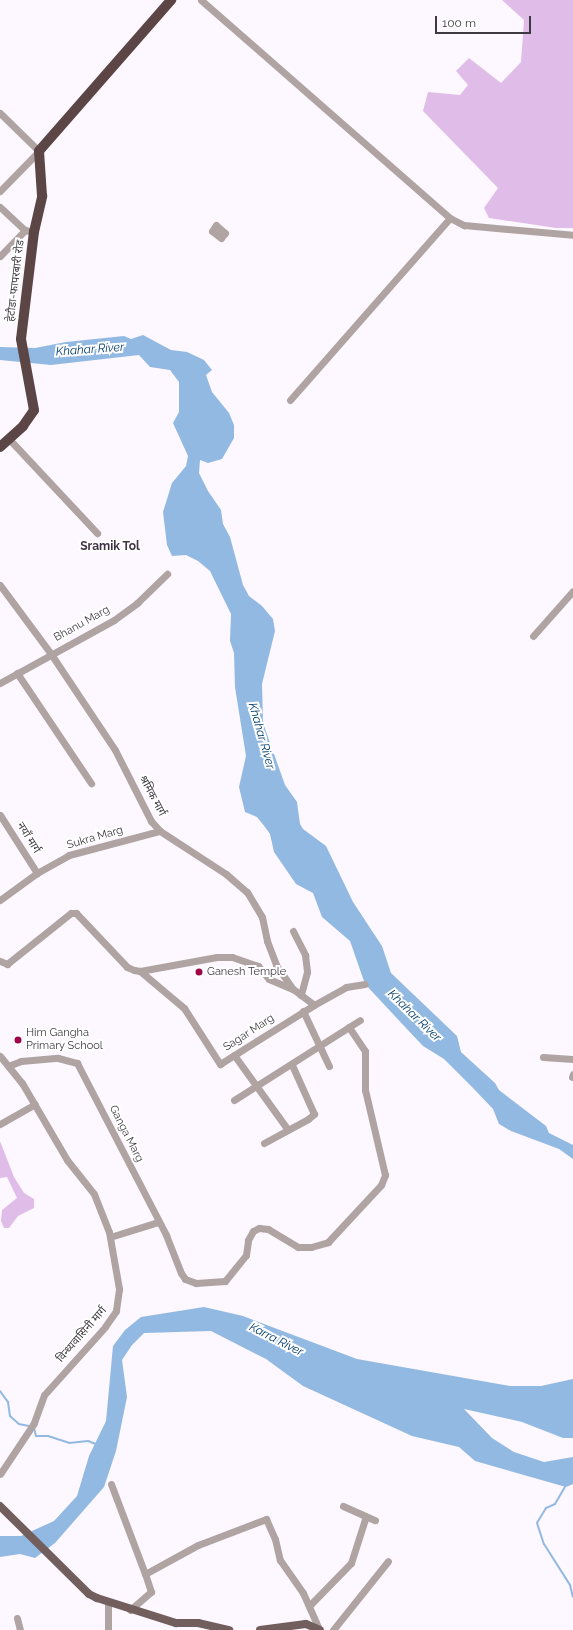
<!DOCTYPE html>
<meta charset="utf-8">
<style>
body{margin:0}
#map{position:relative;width:573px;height:1630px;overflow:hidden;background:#fdf7ff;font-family:Raleway,"Noto Sans Devanagari",sans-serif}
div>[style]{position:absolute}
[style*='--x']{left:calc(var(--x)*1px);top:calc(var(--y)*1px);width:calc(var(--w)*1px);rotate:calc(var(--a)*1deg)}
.forest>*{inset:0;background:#e0bde9}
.water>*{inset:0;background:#92b9e2}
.stream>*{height:2px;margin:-1px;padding:0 1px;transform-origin:1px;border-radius:1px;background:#92b9e2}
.minor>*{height:7px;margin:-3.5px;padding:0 3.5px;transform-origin:3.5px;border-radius:3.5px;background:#b0a4a3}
.major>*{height:8px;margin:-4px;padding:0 4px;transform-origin:4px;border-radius:4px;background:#725e5d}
.highway>*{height:10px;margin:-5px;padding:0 5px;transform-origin:5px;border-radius:5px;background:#5c4645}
.dots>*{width:11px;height:11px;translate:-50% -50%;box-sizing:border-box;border:2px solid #fff;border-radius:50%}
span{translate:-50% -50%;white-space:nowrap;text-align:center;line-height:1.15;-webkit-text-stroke:4px #fff;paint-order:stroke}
.street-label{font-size:11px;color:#3f3941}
.poi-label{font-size:11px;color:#3f3941}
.left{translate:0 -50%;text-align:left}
.water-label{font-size:12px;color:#003c6d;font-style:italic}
.neighbourhood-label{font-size:12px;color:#403444;font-weight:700}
.scale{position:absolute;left:435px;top:16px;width:96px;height:18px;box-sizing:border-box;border:2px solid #3f3941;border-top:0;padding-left:5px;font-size:12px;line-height:14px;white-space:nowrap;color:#3f3941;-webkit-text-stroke:3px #fff;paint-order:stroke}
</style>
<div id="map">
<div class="forest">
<div style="clip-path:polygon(502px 0,573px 0,573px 228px,556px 228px,489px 218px,484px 208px,498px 188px,423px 111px,428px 92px,460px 95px,468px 85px,456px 71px,469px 58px,501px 83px,521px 62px,524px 20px)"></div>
<div style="clip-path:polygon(0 1141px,14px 1177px,24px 1193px,34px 1199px,34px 1208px,18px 1216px,9px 1228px,4px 1228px,1px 1221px,2px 1210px,17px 1198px,7px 1177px,0 1178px)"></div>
</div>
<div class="water">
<div style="clip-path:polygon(143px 335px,171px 350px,187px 352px,204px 360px,212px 370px,206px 375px,212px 392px,229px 413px,234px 425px,234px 438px,222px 459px,208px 463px,200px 460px,199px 473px,208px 491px,221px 510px,223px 524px,230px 537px,243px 585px,249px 596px,262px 606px,273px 619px,275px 631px,262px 684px,263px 723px,285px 785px,297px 802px,300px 824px,303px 829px,326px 846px,353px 902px,382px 946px,391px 973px,457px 1036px,461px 1052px,495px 1083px,499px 1090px,546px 1126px,549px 1133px,573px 1145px,573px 1159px,559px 1149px,511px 1131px,499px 1124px,493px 1109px,473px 1088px,444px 1059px,423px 1046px,406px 1028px,365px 984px,350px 941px,322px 917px,313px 893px,296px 884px,274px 852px,270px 834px,265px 827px,257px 817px,245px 812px,239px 787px,246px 756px,235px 687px,234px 653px,230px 641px,231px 614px,210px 571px,198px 561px,186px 555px,172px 556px,167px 545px,163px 512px,172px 483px,186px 466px,188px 456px,173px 423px,179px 412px,179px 382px,170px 370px,150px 367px,139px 355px,51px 365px,0 360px,0 347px,35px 348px,66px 342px,124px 336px,131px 339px)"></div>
<div style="clip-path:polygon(204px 1307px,243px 1316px,357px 1359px,510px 1386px,541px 1386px,573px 1379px,573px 1438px,563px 1438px,522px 1422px,464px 1409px,492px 1438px,514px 1452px,544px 1462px,573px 1457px,573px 1484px,566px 1487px,475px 1461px,459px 1447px,412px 1436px,303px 1386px,266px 1359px,211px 1331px,144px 1333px,132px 1345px,122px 1360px,127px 1397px,116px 1451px,104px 1487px,55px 1543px,35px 1558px,20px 1554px,0 1557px,0 1536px,21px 1536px,54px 1521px,77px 1496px,89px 1456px,106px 1421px,113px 1346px,125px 1330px,141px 1317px)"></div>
</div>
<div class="stream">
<div style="--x:0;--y:1391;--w:14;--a:54"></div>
<div style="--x:8;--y:1402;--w:14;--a:82"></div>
<div style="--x:10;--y:1416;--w:12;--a:42"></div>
<div style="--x:19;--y:1424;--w:10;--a:11"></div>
<div style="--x:34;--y:1428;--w:8;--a:76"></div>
<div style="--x:36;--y:1436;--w:12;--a:0"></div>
<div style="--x:48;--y:1436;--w:22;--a:18"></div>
<div style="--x:69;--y:1443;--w:19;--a:-6"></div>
<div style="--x:88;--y:1441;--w:9;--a:21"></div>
<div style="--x:566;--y:1485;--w:22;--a:120"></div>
<div style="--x:555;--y:1504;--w:10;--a:156"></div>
<div style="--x:546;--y:1508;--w:17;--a:121"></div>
<div style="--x:537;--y:1523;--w:22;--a:72"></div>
<div style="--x:544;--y:1544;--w:49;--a:57.6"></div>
<div style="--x:570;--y:1585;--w:12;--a:76"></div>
</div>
<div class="minor">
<div style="--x:201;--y:0;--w:331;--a:41.2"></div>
<div style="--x:450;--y:218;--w:16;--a:27"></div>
<div style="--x:464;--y:225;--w:109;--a:5.2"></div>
<div style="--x:0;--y:113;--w:54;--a:44.3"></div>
<div style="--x:39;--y:151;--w:56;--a:134.3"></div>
<div style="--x:0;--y:207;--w:34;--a:43"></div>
<div style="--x:25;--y:230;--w:9;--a:13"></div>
<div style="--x:216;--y:225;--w:12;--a:42"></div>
<div style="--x:225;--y:233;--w:6;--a:129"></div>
<div style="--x:221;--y:238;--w:11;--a:-142"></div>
<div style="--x:212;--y:231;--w:7;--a:-56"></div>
<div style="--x:0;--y:256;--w:36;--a:-46"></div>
<div style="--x:290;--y:400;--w:242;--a:-48.7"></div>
<div style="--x:9;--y:439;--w:129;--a:46.9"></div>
<div style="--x:0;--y:585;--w:86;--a:53.5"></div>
<div style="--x:51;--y:654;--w:115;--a:56.3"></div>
<div style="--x:115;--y:750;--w:80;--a:63.1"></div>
<div style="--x:151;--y:821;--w:13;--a:48"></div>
<div style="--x:160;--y:831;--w:79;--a:33.1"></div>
<div style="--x:226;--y:874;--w:28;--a:41"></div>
<div style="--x:247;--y:892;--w:29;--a:59"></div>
<div style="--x:262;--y:917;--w:25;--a:78"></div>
<div style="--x:267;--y:941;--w:26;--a:69"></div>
<div style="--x:276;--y:965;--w:29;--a:55"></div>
<div style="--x:293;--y:989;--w:26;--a:37"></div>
<div style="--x:314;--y:1005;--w:37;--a:-29"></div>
<div style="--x:346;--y:987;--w:19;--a:-9"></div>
<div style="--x:533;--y:636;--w:60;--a:-48.4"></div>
<div style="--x:17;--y:673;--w:133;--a:56.1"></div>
<div style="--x:0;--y:683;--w:130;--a:-28.9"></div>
<div style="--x:114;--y:620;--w:29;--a:-36"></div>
<div style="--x:137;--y:603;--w:42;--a:-44"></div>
<div style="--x:0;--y:815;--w:69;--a:57.5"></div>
<div style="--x:0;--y:900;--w:46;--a:-36.1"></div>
<div style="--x:37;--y:873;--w:37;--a:-29"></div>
<div style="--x:69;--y:855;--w:94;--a:-14.8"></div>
<div style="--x:293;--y:931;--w:27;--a:63"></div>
<div style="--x:305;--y:955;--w:17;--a:83"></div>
<div style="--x:307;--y:972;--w:24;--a:105"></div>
<div style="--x:0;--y:961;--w:8;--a:23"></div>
<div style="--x:7;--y:964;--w:82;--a:-38.6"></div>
<div style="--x:71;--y:913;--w:5;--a:0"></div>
<div style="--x:76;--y:913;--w:74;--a:46.6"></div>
<div style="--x:127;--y:967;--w:8;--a:23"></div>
<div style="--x:134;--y:970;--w:6;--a:9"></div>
<div style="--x:140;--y:971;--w:78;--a:-10.3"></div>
<div style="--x:217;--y:957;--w:15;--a:0"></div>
<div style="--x:232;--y:957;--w:28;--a:19"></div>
<div style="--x:258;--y:966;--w:17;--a:50"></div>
<div style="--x:269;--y:979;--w:26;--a:23"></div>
<div style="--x:140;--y:971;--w:57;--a:40.1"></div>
<div style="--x:184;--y:1008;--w:67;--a:57.3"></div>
<div style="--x:220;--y:1064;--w:111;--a:-32.1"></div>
<div style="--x:303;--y:1011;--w:61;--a:64.7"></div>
<div style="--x:234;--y:1055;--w:92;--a:54.2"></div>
<div style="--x:0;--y:1056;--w:35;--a:51"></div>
<div style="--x:22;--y:1083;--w:89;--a:59.7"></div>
<div style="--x:67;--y:1160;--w:43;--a:51.5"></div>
<div style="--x:94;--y:1194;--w:41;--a:68.5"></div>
<div style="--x:109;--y:1232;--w:58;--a:80"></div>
<div style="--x:119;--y:1289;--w:22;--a:98"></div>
<div style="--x:116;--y:1311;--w:19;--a:125"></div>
<div style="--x:105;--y:1327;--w:91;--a:131.9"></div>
<div style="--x:44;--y:1395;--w:30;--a:110"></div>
<div style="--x:34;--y:1423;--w:61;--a:123.7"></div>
<div style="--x:543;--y:1057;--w:30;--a:4"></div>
<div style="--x:8;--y:1066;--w:14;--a:-21"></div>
<div style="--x:21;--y:1061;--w:37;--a:-5"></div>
<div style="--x:58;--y:1058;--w:20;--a:15"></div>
<div style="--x:77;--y:1063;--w:194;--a:62.6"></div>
<div style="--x:166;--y:1235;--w:41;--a:68.5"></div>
<div style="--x:181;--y:1273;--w:7;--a:56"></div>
<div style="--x:185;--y:1279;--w:12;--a:20"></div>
<div style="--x:196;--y:1283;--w:29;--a:-4"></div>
<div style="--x:225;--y:1281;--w:33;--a:-51"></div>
<div style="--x:246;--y:1255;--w:15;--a:-82"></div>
<div style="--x:248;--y:1240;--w:10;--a:-61"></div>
<div style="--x:253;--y:1231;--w:7;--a:-27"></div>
<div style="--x:259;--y:1228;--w:9;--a:6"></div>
<div style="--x:268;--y:1229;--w:35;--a:31"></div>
<div style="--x:298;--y:1247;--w:13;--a:0"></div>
<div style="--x:311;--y:1247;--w:18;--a:-16"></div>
<div style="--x:328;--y:1242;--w:78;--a:-47.1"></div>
<div style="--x:381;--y:1185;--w:11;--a:-68"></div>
<div style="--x:385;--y:1175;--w:87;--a:-103.2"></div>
<div style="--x:365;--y:1090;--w:39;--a:-90"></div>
<div style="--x:365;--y:1051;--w:29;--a:-124"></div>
<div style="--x:572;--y:1077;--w:3;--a:-72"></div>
<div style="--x:234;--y:1100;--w:149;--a:-32.4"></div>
<div style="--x:0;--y:1124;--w:40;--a:-29.7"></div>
<div style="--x:264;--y:1143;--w:50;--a:-28.6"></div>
<div style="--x:308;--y:1119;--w:8;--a:-40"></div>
<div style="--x:314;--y:1114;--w:54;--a:-114.2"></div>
<div style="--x:110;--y:1237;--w:50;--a:-17.4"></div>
<div style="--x:111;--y:1484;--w:96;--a:69.3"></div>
<div style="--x:343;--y:1506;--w:35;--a:24"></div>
<div style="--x:108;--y:1603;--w:27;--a:90"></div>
<div style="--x:309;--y:1606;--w:60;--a:-45.7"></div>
<div style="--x:351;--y:1563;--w:49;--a:-72.3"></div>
<div style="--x:130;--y:1610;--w:28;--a:-41"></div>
<div style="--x:151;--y:1592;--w:19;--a:-108"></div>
<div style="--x:145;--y:1574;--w:60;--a:-28.7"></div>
<div style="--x:198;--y:1545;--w:73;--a:-20.9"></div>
<div style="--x:266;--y:1519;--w:22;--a:66"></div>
<div style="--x:275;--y:1539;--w:22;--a:77"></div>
<div style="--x:280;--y:1560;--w:40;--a:55.1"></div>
<div style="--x:303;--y:1593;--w:37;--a:66"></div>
<div style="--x:17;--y:1618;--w:12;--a:76"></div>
<div style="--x:333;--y:1630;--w:88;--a:-51.4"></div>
</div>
<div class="major">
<div style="--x:0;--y:1506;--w:125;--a:44.7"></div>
<div style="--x:89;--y:1594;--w:9;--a:27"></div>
<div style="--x:97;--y:1598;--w:83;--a:17.6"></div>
<div style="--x:176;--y:1623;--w:22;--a:0"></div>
<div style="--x:198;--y:1623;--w:32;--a:13"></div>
<div style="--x:260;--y:1630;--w:46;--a:-7.4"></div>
<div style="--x:306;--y:1624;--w:15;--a:23"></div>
</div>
<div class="highway">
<div style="--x:0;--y:447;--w:31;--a:-42"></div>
<div style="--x:23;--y:426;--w:19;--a:-55"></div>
<div style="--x:34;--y:410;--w:72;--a:-100.4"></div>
<div style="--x:21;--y:339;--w:108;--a:-83.1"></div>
<div style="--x:34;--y:232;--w:37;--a:-77"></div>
<div style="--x:42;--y:196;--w:45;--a:-93.8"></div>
<div style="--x:39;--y:151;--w:201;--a:-48.8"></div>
</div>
<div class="dots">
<div style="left:199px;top:972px;background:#9f0549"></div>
<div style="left:18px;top:1040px;background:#9f0549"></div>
</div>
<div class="street-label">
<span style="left:16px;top:281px;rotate:-83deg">हेटौडा-फापरबारी रोड</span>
<span style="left:82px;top:624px;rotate:-29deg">Bhanu Marg</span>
<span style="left:152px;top:796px;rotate:62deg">श्रमिक मार्ग</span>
<span style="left:28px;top:838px;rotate:58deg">नयाँ मार्ग</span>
<span style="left:95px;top:838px;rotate:-16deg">Sukra Marg</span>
<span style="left:249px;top:1033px;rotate:-33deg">Sagar Marg</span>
<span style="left:126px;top:1134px;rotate:63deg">Ganga Marg</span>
<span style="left:82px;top:1335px;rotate:-49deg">विन्ध्यवासिनी मार्ग</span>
</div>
<div class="poi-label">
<span class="left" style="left:207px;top:972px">Ganesh Temple</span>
<span class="left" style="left:26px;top:1040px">Him Gangha<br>Primary School</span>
</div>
<div class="water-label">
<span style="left:90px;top:350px;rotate:-4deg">Khahar River</span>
<span style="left:261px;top:736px;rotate:74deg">Khahar River</span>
<span style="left:414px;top:1016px;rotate:44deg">Khahar River</span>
<span style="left:276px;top:1340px;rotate:27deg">Karra River</span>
</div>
<div class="neighbourhood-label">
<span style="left:110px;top:547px">Sramik Tol</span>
</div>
<div class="scale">100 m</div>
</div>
